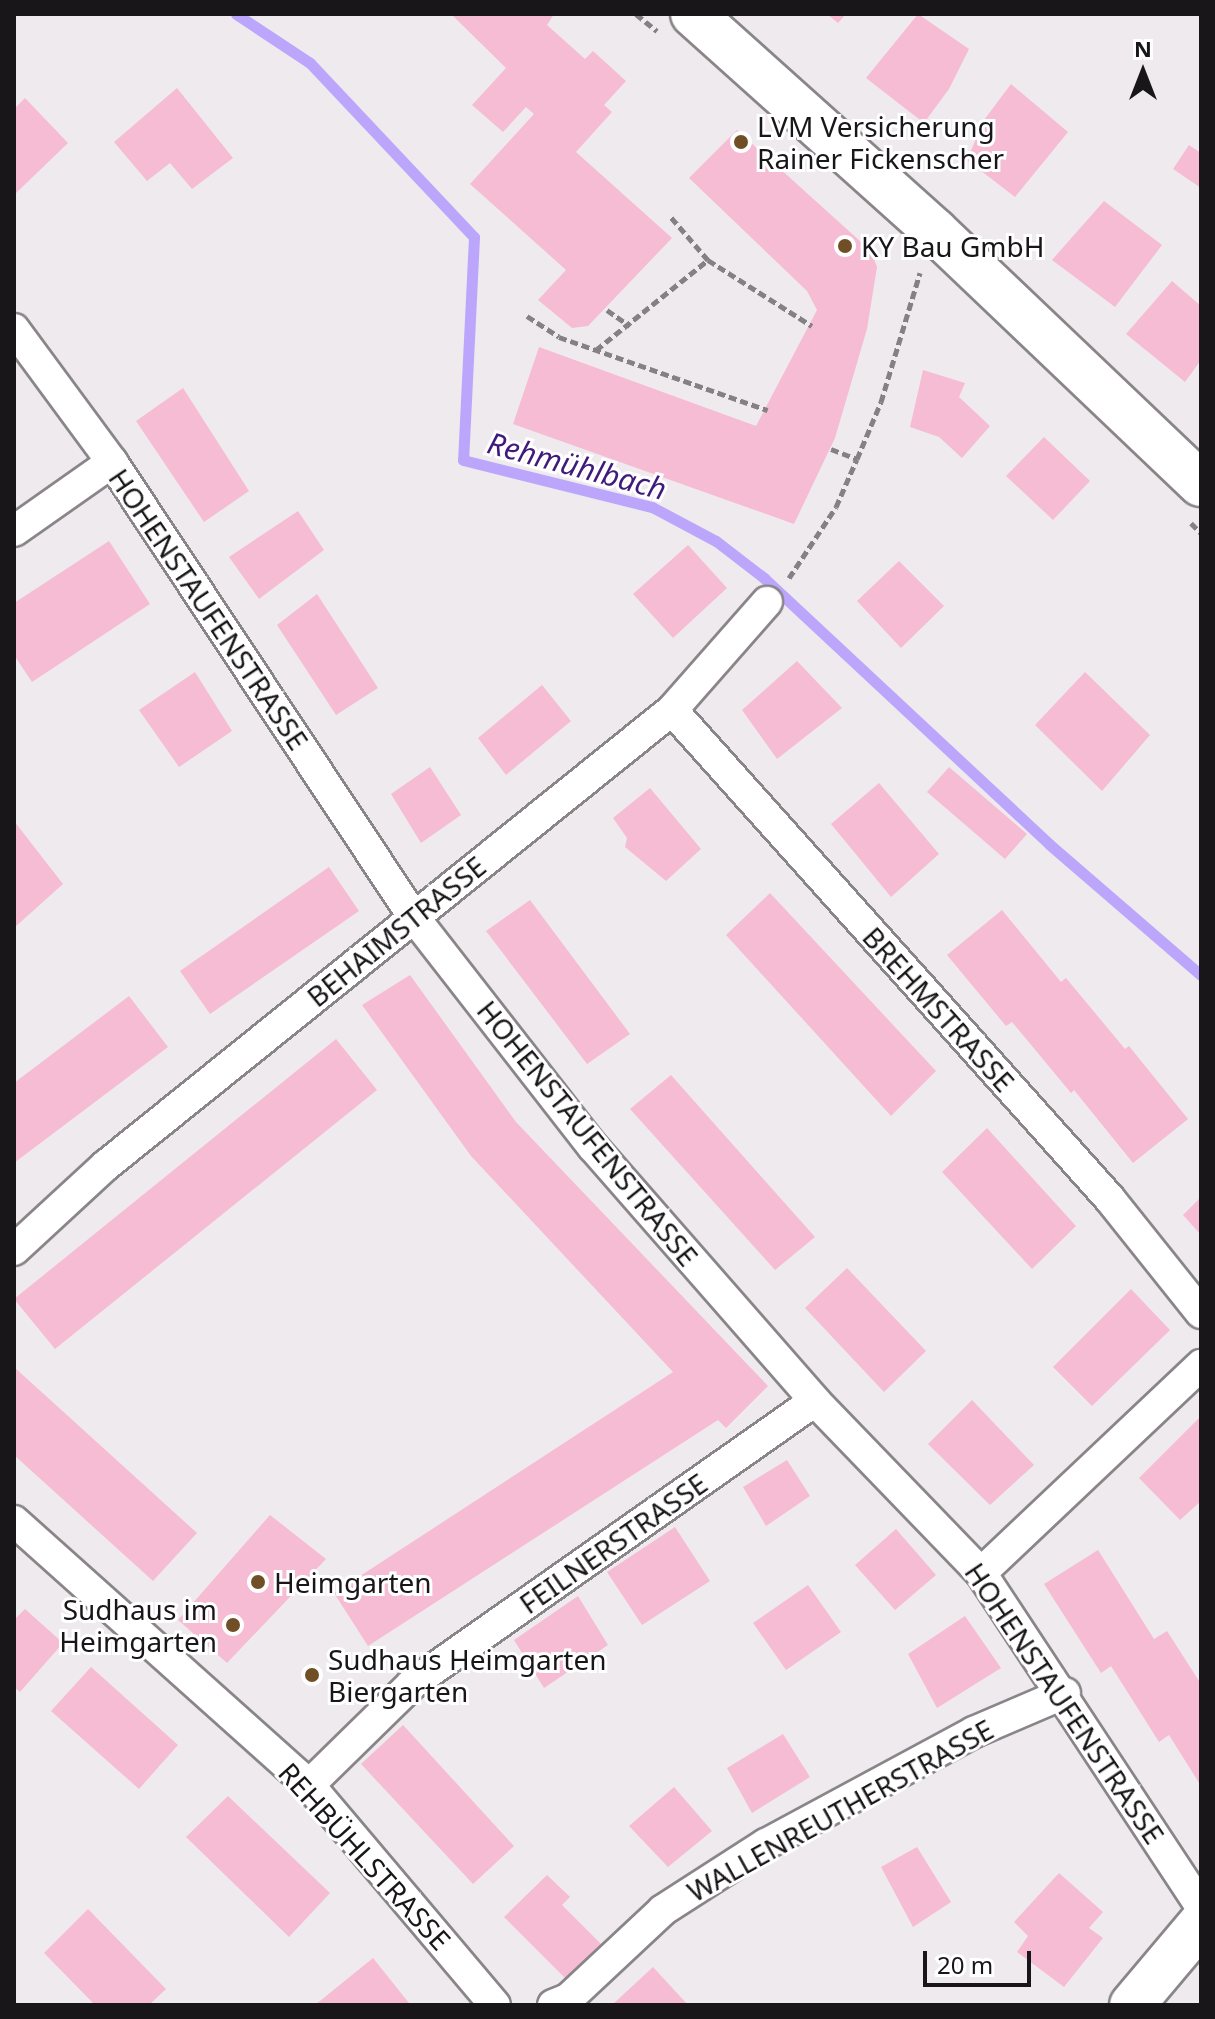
<!DOCTYPE html>
<meta charset="utf-8">
<style>
body{margin:0}
#map{position:relative;width:1215px;height:2019px;overflow:hidden;background:#efeaee;font-family:"Noto Sans",sans-serif}
div>[style]{position:absolute}
[style*='--x']{left:calc(var(--x)*1px);top:calc(var(--y)*1px);width:calc(var(--w)*1px);rotate:calc(var(--a)*1deg)}
.stream>*{height:11px;margin:-5.5px;padding:0 5.5px;transform-origin:5.5px;border-radius:5.5px;background:#bba6fc}
.building>*{inset:0;background:#f6bcd4}
.path>*{height:5px;margin-top:-2.5px;transform-origin:0;background:repeating-linear-gradient(90deg,#848083 0 8px,transparent 0 12px)}
.roads{filter:drop-shadow(2px 0 #8a8589) drop-shadow(-2px 0 #8a8589) drop-shadow(0 2px #8a8589) drop-shadow(0 -2px #8a8589)}
.street>*{height:30px;margin:-15px;padding:0 15px;transform-origin:15px;border-radius:15px;background:#fff}
.secondary>*{height:44px;margin:-22px;padding:0 22px;transform-origin:22px;border-radius:22px;background:#fff}
.dots>*{width:22px;height:22px;translate:-50% -50%;box-sizing:border-box;border:4px solid #fff;border-radius:50%}
span{translate:-50% -50%;white-space:nowrap;text-align:center;line-height:1.15;-webkit-text-stroke:6px #fff;paint-order:stroke}
.poi-label{font-size:28px;color:#181618}
.left{translate:0 -50%;text-align:left}
.right{translate:-100% -50%;text-align:right}
.street-label{font-size:28px;color:#181618}
.water-label{font-size:30px;color:#3f197b;font-style:italic}
.frame{position:absolute;inset:0;border:16px solid #181618;pointer-events:none}
.north{position:absolute;left:1103px;top:32px;width:80px;height:80px;-webkit-text-stroke:6px #fff;paint-order:stroke;rotate:0deg;font-size:22px;font-weight:700;line-height:32px;text-align:center;color:#181618}
.north::after{content:'';display:block;margin:auto;width:28px;height:36px;background:#181618;clip-path:polygon(50% 0,100% 100%,50% 72%,0 100%)}
.scale{position:absolute;left:923px;top:1951px;width:108px;height:36px;box-sizing:border-box;border:4px solid #181618;border-top:0;padding-left:10px;font-size:24px;line-height:28px;white-space:nowrap;color:#181618;-webkit-text-stroke:6px #fff;paint-order:stroke}
</style>
<div id="map">
<div class="stream">
<div style="--x:236;--y:14;--w:89;--a:33.5"></div>
<div style="--x:310;--y:63;--w:239;--a:46.7"></div>
<div style="--x:474;--y:237;--w:223;--a:92.8"></div>
<div style="--x:463;--y:460;--w:195;--a:14"></div>
<div style="--x:652;--y:507;--w:72;--a:28"></div>
<div style="--x:716;--y:541;--w:61;--a:37.6"></div>
<div style="--x:764;--y:578;--w:390;--a:43"></div>
<div style="--x:1049;--y:844;--w:201;--a:40.8"></div>
</div>
<div class="building">
<div style="clip-path:polygon(451px 14px,554px 14px,547px 25px,585px 59px,593px 51px,626px 81px,604px 105px,612px 112px,576px 152px,672px 238px,588px 326px,572px 328px,538px 300px,566px 270px,470px 184px,534px 114px,526px 107px,503px 132px,472px 105px,506px 68px)"></div>
<div style="clip-path:polygon(827px 14px,846px 14px,838px 23px)"></div>
<div style="clip-path:polygon(918px 14px,969px 49px,949px 89px,924px 123px,866px 78px)"></div>
<div style="clip-path:polygon(1011px 84px,1068px 132px,1015px 197px,967px 160px,984px 120px)"></div>
<div style="clip-path:polygon(177px 88px,233px 158px,192px 189px,170px 163px,147px 181px,114px 142px)"></div>
<div style="clip-path:polygon(25px 98px,68px 143px,14px 195px,14px 109px)"></div>
<div style="clip-path:polygon(737px 130px,871px 251px,877px 267px,867px 329px,835px 438px,794px 524px,513px 424px,539px 347px,756px 426px,817px 310px,807px 291px,689px 178px)"></div>
<div style="clip-path:polygon(1189px 145px,1201px 153px,1201px 188px,1173px 169px)"></div>
<div style="clip-path:polygon(1104px 201px,1162px 245px,1115px 307px,1052px 260px)"></div>
<div style="clip-path:polygon(1172px 281px,1201px 306px,1201px 360px,1185px 382px,1126px 334px)"></div>
<div style="clip-path:polygon(923px 370px,965px 383px,959px 397px,990px 426px,962px 458px,939px 437px,910px 427px)"></div>
<div style="clip-path:polygon(183px 388px,249px 491px,204px 522px,136px 421px)"></div>
<div style="clip-path:polygon(1044px 437px,1090px 481px,1053px 520px,1006px 476px)"></div>
<div style="clip-path:polygon(298px 511px,324px 550px,259px 599px,229px 557px)"></div>
<div style="clip-path:polygon(109px 541px,150px 604px,32px 682px,14px 655px,14px 603px)"></div>
<div style="clip-path:polygon(688px 545px,727px 588px,673px 638px,633px 594px)"></div>
<div style="clip-path:polygon(899px 561px,944px 606px,901px 648px,857px 601px)"></div>
<div style="clip-path:polygon(317px 594px,378px 688px,336px 715px,277px 625px)"></div>
<div style="clip-path:polygon(797px 661px,842px 708px,777px 759px,742px 710px)"></div>
<div style="clip-path:polygon(195px 672px,232px 731px,179px 767px,139px 710px)"></div>
<div style="clip-path:polygon(1085px 672px,1150px 735px,1102px 791px,1035px 725px)"></div>
<div style="clip-path:polygon(542px 685px,571px 721px,506px 775px,478px 738px)"></div>
<div style="clip-path:polygon(430px 767px,461px 815px,421px 843px,391px 794px)"></div>
<div style="clip-path:polygon(949px 767px,1027px 834px,1005px 859px,927px 792px)"></div>
<div style="clip-path:polygon(879px 783px,939px 854px,891px 897px,831px 824px)"></div>
<div style="clip-path:polygon(650px 788px,701px 849px,666px 881px,625px 847px,627px 838px,613px 818px)"></div>
<div style="clip-path:polygon(14px 821px,63px 884px,14px 928px)"></div>
<div style="clip-path:polygon(329px 867px,359px 911px,210px 1014px,180px 971px)"></div>
<div style="clip-path:polygon(770px 893px,936px 1071px,891px 1116px,726px 935px)"></div>
<div style="clip-path:polygon(530px 900px,630px 1034px,587px 1064px,486px 931px)"></div>
<div style="clip-path:polygon(1002px 910px,1061px 982px,1066px 978px,1125px 1049px,1129px 1046px,1188px 1119px,1133px 1163px,1074px 1090px,1071px 1093px,1012px 1022px,1006px 1026px,947px 955px)"></div>
<div style="clip-path:polygon(410px 975px,516px 1122px,768px 1386px,726px 1428px,718px 1420px,368px 1646px,334px 1593px,673px 1372px,471px 1156px,362px 1005px)"></div>
<div style="clip-path:polygon(129px 996px,168px 1047px,14px 1163px,14px 1083px)"></div>
<div style="clip-path:polygon(336px 1039px,377px 1090px,55px 1349px,14px 1299px)"></div>
<div style="clip-path:polygon(671px 1075px,815px 1237px,775px 1270px,630px 1109px)"></div>
<div style="clip-path:polygon(987px 1128px,1076px 1226px,1032px 1269px,942px 1172px)"></div>
<div style="clip-path:polygon(1201px 1197px,1201px 1235px,1183px 1215px)"></div>
<div style="clip-path:polygon(847px 1268px,926px 1351px,884px 1392px,805px 1308px)"></div>
<div style="clip-path:polygon(1131px 1289px,1170px 1330px,1092px 1406px,1053px 1367px)"></div>
<div style="clip-path:polygon(14px 1367px,197px 1533px,153px 1581px,14px 1455px)"></div>
<div style="clip-path:polygon(972px 1400px,1034px 1465px,990px 1505px,928px 1444px)"></div>
<div style="clip-path:polygon(1201px 1416px,1201px 1501px,1180px 1520px,1139px 1478px)"></div>
<div style="clip-path:polygon(787px 1460px,810px 1496px,766px 1526px,743px 1487px)"></div>
<div style="clip-path:polygon(270px 1515px,326px 1559px,227px 1663px,178px 1620px)"></div>
<div style="clip-path:polygon(675px 1527px,710px 1581px,642px 1625px,607px 1572px)"></div>
<div style="clip-path:polygon(896px 1529px,936px 1575px,895px 1610px,855px 1565px)"></div>
<div style="clip-path:polygon(1098px 1550px,1154px 1639px,1167px 1631px,1201px 1684px,1201px 1786px,1169px 1735px,1159px 1742px,1111px 1666px,1101px 1673px,1044px 1584px)"></div>
<div style="clip-path:polygon(808px 1585px,841px 1632px,786px 1670px,753px 1623px)"></div>
<div style="clip-path:polygon(578px 1596px,608px 1645px,544px 1688px,514px 1640px)"></div>
<div style="clip-path:polygon(25px 1609px,63px 1643px,20px 1692px,14px 1687px,14px 1620px)"></div>
<div style="clip-path:polygon(965px 1616px,1001px 1668px,937px 1708px,908px 1654px)"></div>
<div style="clip-path:polygon(91px 1667px,178px 1745px,139px 1789px,51px 1711px)"></div>
<div style="clip-path:polygon(403px 1725px,514px 1846px,473px 1884px,361px 1764px)"></div>
<div style="clip-path:polygon(783px 1734px,810px 1777px,752px 1813px,727px 1768px)"></div>
<div style="clip-path:polygon(674px 1787px,712px 1831px,668px 1867px,629px 1826px)"></div>
<div style="clip-path:polygon(228px 1796px,330px 1893px,289px 1937px,186px 1837px)"></div>
<div style="clip-path:polygon(917px 1847px,951px 1902px,913px 1927px,881px 1867px)"></div>
<div style="clip-path:polygon(1059px 1873px,1103px 1912px,1089px 1928px,1103px 1938px,1064px 1987px,1017px 1952px,1028px 1936px,1014px 1922px)"></div>
<div style="clip-path:polygon(547px 1875px,570px 1897px,562px 1905px,601px 1944px,566px 1979px,504px 1917px)"></div>
<div style="clip-path:polygon(88px 1909px,166px 1989px,149px 2005px,95px 2005px,44px 1953px)"></div>
<div style="clip-path:polygon(373px 1958px,409px 2003px,315px 2005px)"></div>
<div style="clip-path:polygon(653px 1967px,688px 2005px,612px 2005px)"></div>
</div>
<div class="path">
<div style="--x:636;--y:14;--w:27;--a:39"></div>
<div style="--x:708;--y:260;--w:123;--a:32.4"></div>
<div style="--x:607;--y:310;--w:28;--a:35"></div>
<div style="--x:527;--y:316;--w:38;--a:33"></div>
<div style="--x:559;--y:337;--w:221;--a:19.3"></div>
<div style="--x:596;--y:350;--w:144;--a:-38.8"></div>
<div style="--x:708;--y:260;--w:58;--a:-130.8"></div>
<div style="--x:831;--y:449;--w:28;--a:21"></div>
<div style="--x:1191;--y:523;--w:14;--a:45"></div>
<div style="--x:789;--y:578;--w:85;--a:-56.5"></div>
<div style="--x:836;--y:507;--w:52;--a:-66.4"></div>
<div style="--x:857;--y:459;--w:62;--a:-67.2"></div>
<div style="--x:881;--y:402;--w:135;--a:-73.2"></div>
</div>
<div class="roads">
<div class="street">
<div style="--x:14;--y:329;--w:165;--a:53.6"></div>
<div style="--x:112;--y:462;--w:545;--a:56.46"></div>
<div style="--x:413;--y:916;--w:293;--a:52.1"></div>
<div style="--x:593;--y:1147;--w:337;--a:48.8"></div>
<div style="--x:815;--y:1401;--w:239;--a:46"></div>
<div style="--x:981;--y:1573;--w:400;--a:56.6"></div>
<div style="--x:14;--y:531;--w:120;--a:-35.1"></div>
<div style="--x:672;--y:710;--w:656;--a:48.15"></div>
<div style="--x:1110;--y:1199;--w:146;--a:51.4"></div>
<div style="--x:14;--y:1250;--w:124;--a:-42.7"></div>
<div style="--x:105;--y:1166;--w:728;--a:-38.81"></div>
<div style="--x:672;--y:710;--w:144;--a:-48.7"></div>
<div style="--x:14;--y:1521;--w:396;--a:41.8"></div>
<div style="--x:309;--y:1785;--w:288;--a:49.8"></div>
<div style="--x:981;--y:1573;--w:303;--a:-43.4"></div>
<div style="--x:309;--y:1785;--w:144;--a:-44.4"></div>
<div style="--x:412;--y:1684;--w:492;--a:-35.1"></div>
<div style="--x:553;--y:2005;--w:16;--a:-22"></div>
<div style="--x:568;--y:1999;--w:130;--a:-43.1"></div>
<div style="--x:663;--y:1910;--w:122;--a:-32.7"></div>
<div style="--x:766;--y:1844;--w:236;--a:-28.3"></div>
<div style="--x:974;--y:1732;--w:99;--a:-23.2"></div>
</div>
<div class="secondary">
<div style="--x:693;--y:14;--w:325;--a:41.9"></div>
<div style="--x:935;--y:231;--w:367;--a:43.6"></div>
<div style="--x:1132;--y:2005;--w:107;--a:-49.9"></div>
</div>
</div>
<div class="dots">
<div style="left:741px;top:142px;background:#704e26"></div>
<div style="left:845px;top:246px;background:#704e26"></div>
<div style="left:258px;top:1582px;background:#704e26"></div>
<div style="left:233px;top:1625px;background:#704e26"></div>
<div style="left:312px;top:1675px;background:#704e26"></div>
</div>
<div class="poi-label">
<span class="left" style="left:757px;top:142px">LVM Versicherung<br>Rainer Fickenscher</span>
<span class="left" style="left:861px;top:246px">KY Bau GmbH</span>
<span class="left" style="left:274px;top:1582px">Heimgarten</span>
<span class="right" style="left:217px;top:1625px">Sudhaus im<br>Heimgarten</span>
<span class="left" style="left:328px;top:1675px">Sudhaus Heimgarten<br>Biergarten</span>
</div>
<div class="street-label">
<span style="left:209px;top:609px;rotate:56deg">HOHENSTAUFENSTRASSE</span>
<span style="left:396px;top:931px;rotate:-39deg">BEHAIMSTRASSE</span>
<span style="left:939px;top:1009px;rotate:48deg">BREHMSTRASSE</span>
<span style="left:588px;top:1133px;rotate:51deg">HOHENSTAUFENSTRASSE</span>
<span style="left:613px;top:1543px;rotate:-35deg">FEILNERSTRASSE</span>
<span style="left:1065px;top:1703px;rotate:56deg">HOHENSTAUFENSTRASSE</span>
<span style="left:840px;top:1810px;rotate:-29deg">WALLENREUTHERSTRASSE</span>
<span style="left:365px;top:1856px;rotate:48deg">REHBÜHLSTRASSE</span>
</div>
<div class="water-label">
<span style="left:577px;top:466px;rotate:15deg">Rehmühlbach</span>
</div>
<div class="frame"></div>
<div class="north">N</div>
<div class="scale">20 m</div>
</div>
